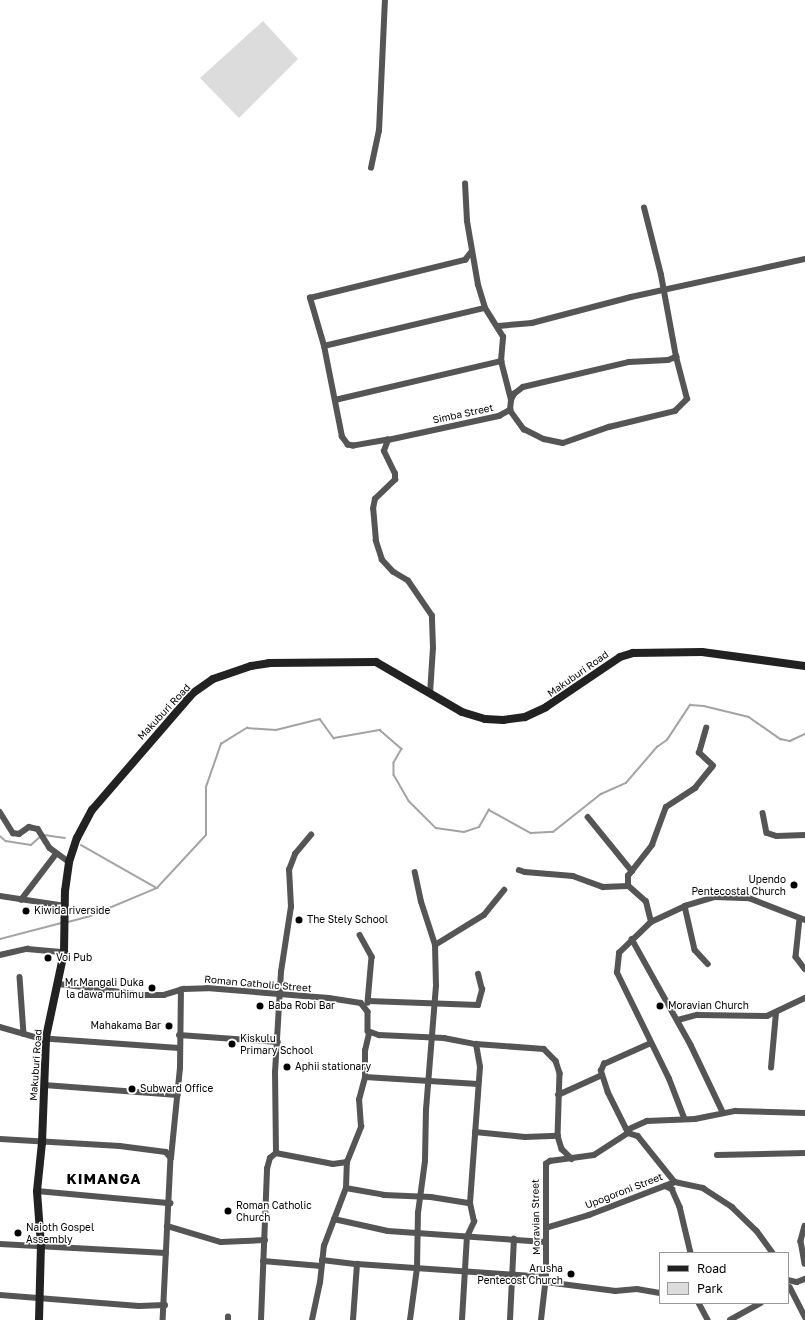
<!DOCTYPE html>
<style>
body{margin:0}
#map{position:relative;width:805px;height:1320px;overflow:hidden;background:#fff;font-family:"Golos Text",sans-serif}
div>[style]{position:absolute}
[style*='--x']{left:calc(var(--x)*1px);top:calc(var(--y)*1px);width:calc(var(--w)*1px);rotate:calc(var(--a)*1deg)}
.green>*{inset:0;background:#dcdcdc}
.stream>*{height:1.5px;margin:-0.75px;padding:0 0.75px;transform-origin:0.75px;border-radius:0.75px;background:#a3a3a3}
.street>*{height:5.5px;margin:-2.75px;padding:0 2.75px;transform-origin:2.75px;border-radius:2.75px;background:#555}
.secondary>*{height:8px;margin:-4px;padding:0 4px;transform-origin:4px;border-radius:4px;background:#222}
.dots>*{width:11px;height:11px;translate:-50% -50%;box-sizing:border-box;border:2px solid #fff;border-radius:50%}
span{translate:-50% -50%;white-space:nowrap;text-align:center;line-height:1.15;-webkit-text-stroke:3px #fff;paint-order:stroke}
.street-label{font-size:10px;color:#000}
.poi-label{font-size:10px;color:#000}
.right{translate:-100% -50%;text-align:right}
.left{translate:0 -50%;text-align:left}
.district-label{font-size:14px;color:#000;font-weight:700;letter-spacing:1px}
.legend{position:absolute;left:659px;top:1252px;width:130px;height:52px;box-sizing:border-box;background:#fff;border:1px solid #999;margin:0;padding:5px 7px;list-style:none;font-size:12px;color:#000}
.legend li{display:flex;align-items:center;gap:8px;height:20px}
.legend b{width:20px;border:1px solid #999}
</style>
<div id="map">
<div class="green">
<div style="clip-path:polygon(263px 21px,298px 59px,239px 118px,200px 78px)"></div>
</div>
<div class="stream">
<div style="--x:44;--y:835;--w:21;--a:8"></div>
<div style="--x:0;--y:836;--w:8;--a:40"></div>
<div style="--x:6;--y:841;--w:25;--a:9"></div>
<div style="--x:31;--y:845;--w:13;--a:-42"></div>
<div style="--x:81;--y:845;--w:87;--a:29.5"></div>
<div style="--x:68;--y:922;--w:23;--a:-15"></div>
<div style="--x:90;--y:916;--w:73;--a:-22.7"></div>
<div style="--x:157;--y:888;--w:72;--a:-47.2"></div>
<div style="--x:206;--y:835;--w:48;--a:-90"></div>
<div style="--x:206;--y:787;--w:46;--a:-70.8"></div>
<div style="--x:221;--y:744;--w:31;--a:-32"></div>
<div style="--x:247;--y:728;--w:29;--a:4"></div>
<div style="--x:276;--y:730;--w:45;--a:-14"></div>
<div style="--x:320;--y:719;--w:24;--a:54"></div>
<div style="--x:334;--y:738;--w:47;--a:-9.9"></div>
<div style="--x:380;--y:730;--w:29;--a:41"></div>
<div style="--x:402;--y:749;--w:16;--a:120"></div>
<div style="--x:394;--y:763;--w:12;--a:90"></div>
<div style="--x:394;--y:775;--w:30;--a:60"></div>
<div style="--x:409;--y:801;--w:38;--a:45"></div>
<div style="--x:436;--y:828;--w:28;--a:8"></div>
<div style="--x:464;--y:832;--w:16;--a:-18"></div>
<div style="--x:479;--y:827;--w:20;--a:-60"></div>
<div style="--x:489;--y:810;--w:48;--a:28.7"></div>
<div style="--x:531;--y:833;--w:22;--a:-3"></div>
<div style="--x:553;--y:832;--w:61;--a:-38.4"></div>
<div style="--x:601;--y:794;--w:27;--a:-24"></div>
<div style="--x:626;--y:783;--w:48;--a:-49.3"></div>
<div style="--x:657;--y:747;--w:12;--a:-35"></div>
<div style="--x:667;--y:740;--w:42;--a:-56.7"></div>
<div style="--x:690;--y:705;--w:14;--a:4"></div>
<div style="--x:704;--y:706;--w:46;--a:13.7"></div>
<div style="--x:749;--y:717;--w:39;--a:35"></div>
<div style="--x:781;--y:739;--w:9;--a:13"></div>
<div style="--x:790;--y:741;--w:17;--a:-25"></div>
<div style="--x:0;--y:939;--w:64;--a:-14.5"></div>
</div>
<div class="street">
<div style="--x:371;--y:168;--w:38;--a:-78"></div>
<div style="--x:379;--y:131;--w:131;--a:-87.4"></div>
<div style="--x:498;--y:326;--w:34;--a:-5"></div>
<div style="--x:532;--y:323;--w:102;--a:-14.7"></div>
<div style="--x:631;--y:297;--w:178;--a:-12.3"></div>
<div style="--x:324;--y:346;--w:165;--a:-13.3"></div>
<div style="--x:335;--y:400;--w:171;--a:-13.2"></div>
<div style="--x:511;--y:400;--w:7;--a:-63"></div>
<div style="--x:514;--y:394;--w:11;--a:-38"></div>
<div style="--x:523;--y:387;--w:109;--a:-13.3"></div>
<div style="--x:629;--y:362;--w:39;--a:-3"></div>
<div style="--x:668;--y:360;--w:9;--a:-21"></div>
<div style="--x:676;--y:357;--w:83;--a:-100.4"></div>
<div style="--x:661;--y:275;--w:69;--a:-104.2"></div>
<div style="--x:510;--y:410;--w:24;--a:54"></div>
<div style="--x:524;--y:429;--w:22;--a:27"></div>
<div style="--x:544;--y:439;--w:19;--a:12"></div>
<div style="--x:563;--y:443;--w:49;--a:-19.2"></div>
<div style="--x:609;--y:427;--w:68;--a:-13.6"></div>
<div style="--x:675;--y:411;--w:17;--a:-45"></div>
<div style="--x:687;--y:399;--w:43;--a:-104.7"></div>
<div style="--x:388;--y:440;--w:35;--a:170"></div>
<div style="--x:354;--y:446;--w:6;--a:-171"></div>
<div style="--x:348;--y:445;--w:10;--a:-127"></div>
<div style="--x:342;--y:437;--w:93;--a:-101.2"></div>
<div style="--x:324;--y:346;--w:50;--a:-106.3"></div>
<div style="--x:310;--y:298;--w:160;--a:-13.8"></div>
<div style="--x:465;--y:260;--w:11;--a:-52"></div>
<div style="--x:430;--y:694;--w:46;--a:-86.3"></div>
<div style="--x:433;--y:648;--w:32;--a:-92"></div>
<div style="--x:432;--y:616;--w:42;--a:-124.4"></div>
<div style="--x:408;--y:581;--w:17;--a:-149"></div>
<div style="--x:393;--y:572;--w:16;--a:-133"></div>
<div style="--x:382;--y:560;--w:20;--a:-108"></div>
<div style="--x:376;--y:541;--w:32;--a:-95"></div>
<div style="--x:373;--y:509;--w:10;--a:-79"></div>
<div style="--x:375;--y:499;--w:28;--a:-44"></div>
<div style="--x:395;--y:480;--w:6;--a:-90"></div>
<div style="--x:395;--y:474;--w:25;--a:-116"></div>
<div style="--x:384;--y:451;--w:12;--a:-70"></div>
<div style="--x:388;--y:440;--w:114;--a:-12.2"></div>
<div style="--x:499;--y:416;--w:13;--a:-29"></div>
<div style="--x:510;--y:410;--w:10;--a:-84"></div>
<div style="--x:511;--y:400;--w:40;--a:-104.4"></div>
<div style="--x:501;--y:361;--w:24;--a:-85"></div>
<div style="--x:503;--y:337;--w:34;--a:-122"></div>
<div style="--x:485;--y:308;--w:24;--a:-107"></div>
<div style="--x:478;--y:285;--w:65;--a:-99.8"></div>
<div style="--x:467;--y:221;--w:37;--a:-93"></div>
<div style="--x:0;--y:812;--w:25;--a:58"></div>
<div style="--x:13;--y:833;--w:6;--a:9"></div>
<div style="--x:19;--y:834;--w:12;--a:-35"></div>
<div style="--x:29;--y:827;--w:9;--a:13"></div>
<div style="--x:38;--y:829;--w:22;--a:58"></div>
<div style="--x:50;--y:848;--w:24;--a:36"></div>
<div style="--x:763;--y:813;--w:20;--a:79"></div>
<div style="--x:767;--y:833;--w:10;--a:17"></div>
<div style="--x:777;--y:836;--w:28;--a:-2"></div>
<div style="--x:588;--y:817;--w:70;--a:50.8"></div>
<div style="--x:519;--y:870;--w:6;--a:18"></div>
<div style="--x:525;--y:872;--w:48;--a:4.8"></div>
<div style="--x:573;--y:876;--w:32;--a:20"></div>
<div style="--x:603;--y:887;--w:25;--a:-2"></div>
<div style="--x:0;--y:896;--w:66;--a:8.7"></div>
<div style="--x:21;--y:900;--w:58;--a:-52.7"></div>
<div style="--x:685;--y:906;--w:45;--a:77.2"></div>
<div style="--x:695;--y:950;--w:19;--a:47"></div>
<div style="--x:800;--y:919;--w:38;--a:96"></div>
<div style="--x:796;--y:957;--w:15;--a:53"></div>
<div style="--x:651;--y:922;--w:21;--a:-104"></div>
<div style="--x:646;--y:902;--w:24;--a:-138"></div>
<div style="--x:628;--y:886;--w:10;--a:-90"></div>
<div style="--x:628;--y:876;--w:39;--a:-52"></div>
<div style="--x:652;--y:845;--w:40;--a:-69.8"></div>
<div style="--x:666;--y:807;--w:35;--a:-33"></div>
<div style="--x:695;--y:788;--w:28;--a:-51"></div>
<div style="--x:713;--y:766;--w:19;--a:-137"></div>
<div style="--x:699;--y:753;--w:26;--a:-74"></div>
<div style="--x:360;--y:935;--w:25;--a:61"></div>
<div style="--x:372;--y:957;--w:46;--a:95"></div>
<div style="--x:632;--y:939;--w:121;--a:60.9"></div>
<div style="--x:691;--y:1045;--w:74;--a:64.5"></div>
<div style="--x:435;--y:945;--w:57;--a:-31.5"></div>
<div style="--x:484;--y:915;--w:32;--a:-51"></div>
<div style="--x:0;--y:955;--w:28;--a:-13"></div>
<div style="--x:27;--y:949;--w:37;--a:5"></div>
<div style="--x:20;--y:977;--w:57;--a:86"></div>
<div style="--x:59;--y:984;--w:87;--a:7.3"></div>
<div style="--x:145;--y:995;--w:19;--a:0"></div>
<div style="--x:164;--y:995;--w:21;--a:-17"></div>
<div style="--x:184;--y:989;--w:23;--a:-2"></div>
<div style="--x:207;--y:988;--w:122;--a:4.7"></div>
<div style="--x:329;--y:998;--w:32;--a:9"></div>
<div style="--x:361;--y:1003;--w:11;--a:52"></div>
<div style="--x:368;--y:1012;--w:19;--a:90"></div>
<div style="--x:368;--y:1031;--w:12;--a:20"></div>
<div style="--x:379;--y:1035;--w:65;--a:2.6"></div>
<div style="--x:444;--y:1038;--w:33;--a:11"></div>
<div style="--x:476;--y:1044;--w:68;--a:4.2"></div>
<div style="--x:544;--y:1049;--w:17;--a:45"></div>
<div style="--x:556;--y:1061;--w:13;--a:72"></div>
<div style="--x:560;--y:1073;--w:63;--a:91.8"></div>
<div style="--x:558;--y:1136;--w:14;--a:73"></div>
<div style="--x:562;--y:1149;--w:14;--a:45"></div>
<div style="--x:368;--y:1001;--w:110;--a:2.1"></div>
<div style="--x:478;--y:1005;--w:16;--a:-75"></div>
<div style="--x:482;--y:990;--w:16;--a:-104"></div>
<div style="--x:678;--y:1020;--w:20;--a:-15"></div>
<div style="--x:697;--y:1015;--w:70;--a:0.8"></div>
<div style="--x:767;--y:1016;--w:42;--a:-25.3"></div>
<div style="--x:0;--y:1027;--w:40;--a:16"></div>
<div style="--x:38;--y:1038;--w:141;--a:4.1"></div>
<div style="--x:179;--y:1035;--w:99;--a:4"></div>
<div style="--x:771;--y:1068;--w:55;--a:-84.8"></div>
<div style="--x:365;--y:1077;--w:113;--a:3.5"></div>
<div style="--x:44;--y:1085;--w:134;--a:4.3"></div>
<div style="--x:558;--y:1095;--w:48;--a:-24.4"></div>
<div style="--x:684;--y:1118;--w:42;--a:-111"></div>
<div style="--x:669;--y:1079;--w:118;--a:-116.1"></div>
<div style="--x:617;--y:973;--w:20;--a:-84"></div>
<div style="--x:619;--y:953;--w:45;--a:-44.1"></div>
<div style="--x:651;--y:922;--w:38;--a:-25"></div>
<div style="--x:685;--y:906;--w:31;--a:-17"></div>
<div style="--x:715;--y:897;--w:34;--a:2"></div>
<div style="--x:749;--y:898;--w:60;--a:21.4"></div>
<div style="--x:627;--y:1130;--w:22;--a:-24"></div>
<div style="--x:647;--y:1121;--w:48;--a:-2.4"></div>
<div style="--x:695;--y:1119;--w:41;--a:-11.3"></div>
<div style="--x:735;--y:1111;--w:70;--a:1.6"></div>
<div style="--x:475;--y:1132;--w:50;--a:5.7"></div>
<div style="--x:525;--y:1137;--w:33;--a:-2"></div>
<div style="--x:628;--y:1133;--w:45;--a:-116.6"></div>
<div style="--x:608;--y:1093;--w:23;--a:-108"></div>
<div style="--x:601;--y:1071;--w:8;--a:-67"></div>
<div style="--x:604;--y:1064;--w:51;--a:-24.1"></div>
<div style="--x:0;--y:1139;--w:120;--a:3.3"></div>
<div style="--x:120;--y:1146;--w:46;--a:7.4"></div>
<div style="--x:166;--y:1152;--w:8;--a:50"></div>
<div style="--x:171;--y:1158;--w:162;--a:92.8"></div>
<div style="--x:276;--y:1153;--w:80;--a:-90.7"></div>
<div style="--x:275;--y:1073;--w:101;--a:-86.6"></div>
<div style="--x:281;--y:972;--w:66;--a:-81.3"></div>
<div style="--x:291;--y:907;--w:37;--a:-93"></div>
<div style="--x:289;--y:870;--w:17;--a:-69"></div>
<div style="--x:295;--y:854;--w:25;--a:-50"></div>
<div style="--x:717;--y:1155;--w:88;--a:-1.3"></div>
<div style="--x:171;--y:1158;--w:90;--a:-84.3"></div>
<div style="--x:180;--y:1068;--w:78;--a:-89.3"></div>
<div style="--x:665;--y:1186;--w:8;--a:23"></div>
<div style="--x:672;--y:1189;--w:20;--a:66"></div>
<div style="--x:680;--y:1207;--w:47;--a:76.6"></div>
<div style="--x:346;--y:1188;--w:39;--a:10"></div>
<div style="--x:384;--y:1195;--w:47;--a:2.4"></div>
<div style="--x:431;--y:1197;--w:39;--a:9"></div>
<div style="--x:37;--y:1191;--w:134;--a:5.2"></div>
<div style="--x:334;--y:1219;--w:55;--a:12.5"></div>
<div style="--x:388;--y:1231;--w:158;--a:4"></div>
<div style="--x:167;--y:1226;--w:56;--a:16.5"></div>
<div style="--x:221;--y:1242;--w:44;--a:-2.6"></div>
<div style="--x:805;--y:1226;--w:16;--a:105"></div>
<div style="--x:801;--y:1241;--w:23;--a:80"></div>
<div style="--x:546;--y:1228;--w:45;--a:-16.8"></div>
<div style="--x:589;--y:1215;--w:92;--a:-21"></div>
<div style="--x:0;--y:1244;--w:166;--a:3.1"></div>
<div style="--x:322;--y:1260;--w:35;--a:7"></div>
<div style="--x:357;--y:1264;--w:189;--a:3.9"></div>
<div style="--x:263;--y:1261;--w:58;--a:4.9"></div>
<div style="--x:788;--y:1280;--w:9;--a:13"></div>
<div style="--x:797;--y:1282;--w:9;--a:-21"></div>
<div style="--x:546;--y:1282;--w:70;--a:7.4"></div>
<div style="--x:615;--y:1291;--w:22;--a:-5"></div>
<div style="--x:637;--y:1289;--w:23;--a:10"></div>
<div style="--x:790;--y:1287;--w:34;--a:63"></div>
<div style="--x:0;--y:1295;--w:139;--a:4.5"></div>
<div style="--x:139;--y:1306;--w:26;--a:-2"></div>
<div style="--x:699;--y:1303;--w:19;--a:62"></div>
<div style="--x:228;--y:1320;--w:3;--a:-90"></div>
<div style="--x:261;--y:1320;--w:151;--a:-87.7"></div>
<div style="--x:267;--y:1169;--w:11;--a:-75"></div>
<div style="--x:270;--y:1158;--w:8;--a:-40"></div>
<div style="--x:276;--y:1153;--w:58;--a:10.9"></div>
<div style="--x:333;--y:1164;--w:14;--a:-8"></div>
<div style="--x:347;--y:1162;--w:38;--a:-68"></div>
<div style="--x:361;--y:1127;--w:27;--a:-94"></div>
<div style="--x:359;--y:1100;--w:24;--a:-75"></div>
<div style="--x:365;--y:1077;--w:26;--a:-90"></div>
<div style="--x:365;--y:1051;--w:18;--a:-77"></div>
<div style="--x:312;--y:1320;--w:38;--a:-78"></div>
<div style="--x:320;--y:1283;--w:37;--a:-84"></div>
<div style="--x:324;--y:1246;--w:62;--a:-69.2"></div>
<div style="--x:346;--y:1188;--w:26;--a:-88"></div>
<div style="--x:353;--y:1320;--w:56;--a:-85.9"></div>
<div style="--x:410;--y:1320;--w:52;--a:-82.3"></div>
<div style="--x:417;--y:1268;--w:55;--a:-89"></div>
<div style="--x:418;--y:1213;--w:52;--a:-82.3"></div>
<div style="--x:425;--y:1161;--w:51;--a:-88.9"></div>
<div style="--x:426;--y:1110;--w:124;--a:-85.4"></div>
<div style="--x:436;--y:986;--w:41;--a:-91.4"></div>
<div style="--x:435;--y:945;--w:45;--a:-108"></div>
<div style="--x:421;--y:902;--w:30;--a:-102"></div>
<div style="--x:462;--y:1320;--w:83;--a:-86.6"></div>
<div style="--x:467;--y:1237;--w:17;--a:-65"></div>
<div style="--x:474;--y:1222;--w:19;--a:-102"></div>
<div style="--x:470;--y:1203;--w:136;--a:-85.8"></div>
<div style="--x:480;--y:1067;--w:23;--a:-100"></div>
<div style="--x:510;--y:1320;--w:81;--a:-87.2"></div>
<div style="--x:541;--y:1320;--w:43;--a:-83.4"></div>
<div style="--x:546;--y:1277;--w:113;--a:-90"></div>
<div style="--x:546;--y:1164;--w:5;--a:-37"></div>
<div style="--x:550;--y:1161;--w:44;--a:-7.8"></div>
<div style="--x:594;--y:1155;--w:40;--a:-32.9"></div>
<div style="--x:628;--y:1133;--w:10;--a:17"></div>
<div style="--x:638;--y:1136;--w:59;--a:51.2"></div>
<div style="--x:675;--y:1182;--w:29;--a:12"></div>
<div style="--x:703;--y:1188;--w:35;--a:33"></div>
<div style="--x:732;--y:1207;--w:35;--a:44"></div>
<div style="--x:757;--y:1231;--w:27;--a:54"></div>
<div style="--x:730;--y:1320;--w:35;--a:-29"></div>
</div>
<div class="secondary">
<div style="--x:39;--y:1320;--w:74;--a:-88.5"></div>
<div style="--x:41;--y:1246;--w:55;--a:-94.2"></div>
<div style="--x:37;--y:1191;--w:48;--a:-84.1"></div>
<div style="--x:42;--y:1143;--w:106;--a:-87.8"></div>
<div style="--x:46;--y:1037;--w:87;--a:-78"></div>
<div style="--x:64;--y:952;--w:61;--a:-89.1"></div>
<div style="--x:65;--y:891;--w:29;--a:-82"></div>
<div style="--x:69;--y:862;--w:25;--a:-72"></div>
<div style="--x:77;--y:838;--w:32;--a:-62"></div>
<div style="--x:92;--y:810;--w:155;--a:-49.2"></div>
<div style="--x:193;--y:693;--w:24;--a:-35"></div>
<div style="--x:213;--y:679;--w:40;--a:-18.9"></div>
<div style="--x:251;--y:666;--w:18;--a:-9"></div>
<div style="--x:269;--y:663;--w:107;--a:-0.5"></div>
<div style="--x:376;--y:662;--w:99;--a:30.2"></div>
<div style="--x:462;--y:712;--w:24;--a:17"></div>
<div style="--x:485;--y:719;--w:18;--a:3"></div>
<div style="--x:503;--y:720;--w:22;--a:-8"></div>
<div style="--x:525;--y:717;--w:23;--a:-25"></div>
<div style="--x:546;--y:707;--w:89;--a:-34"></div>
<div style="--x:620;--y:657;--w:14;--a:-17"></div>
<div style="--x:633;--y:653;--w:69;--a:-0.8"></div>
<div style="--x:702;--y:652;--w:104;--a:7.7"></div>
</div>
<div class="dots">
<div style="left:794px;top:885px;background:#000"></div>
<div style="left:26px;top:911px;background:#000"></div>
<div style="left:299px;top:920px;background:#000"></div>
<div style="left:48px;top:958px;background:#000"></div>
<div style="left:152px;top:988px;background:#000"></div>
<div style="left:260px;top:1006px;background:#000"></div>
<div style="left:660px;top:1006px;background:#000"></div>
<div style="left:169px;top:1026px;background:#000"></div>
<div style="left:232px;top:1044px;background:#000"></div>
<div style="left:287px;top:1067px;background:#000"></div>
<div style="left:132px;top:1089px;background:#000"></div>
<div style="left:228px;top:1211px;background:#000"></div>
<div style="left:18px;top:1233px;background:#000"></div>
<div style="left:571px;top:1274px;background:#000"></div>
</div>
<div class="street-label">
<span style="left:463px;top:414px;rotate:-12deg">Simba Street</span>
<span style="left:578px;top:674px;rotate:-35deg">Makuburi Road</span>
<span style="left:164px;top:712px;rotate:-47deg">Makuburi Road</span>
<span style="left:258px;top:984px;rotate:5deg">Roman Catholic Street</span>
<span style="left:36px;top:1065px;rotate:-86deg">Makuburi Road</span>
<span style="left:624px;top:1191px;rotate:-21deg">Upogoroni Street</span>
<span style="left:536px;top:1217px;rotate:-91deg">Moravian Street</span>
</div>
<div class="poi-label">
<span class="right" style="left:786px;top:885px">Upendo<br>Pentecostal Church</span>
<span class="left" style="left:34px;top:911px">Kiwida riverside</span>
<span class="left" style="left:307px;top:920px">The Stely School</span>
<span class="left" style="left:56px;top:958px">Voi Pub</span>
<span class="right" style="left:144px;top:988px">Mr.Mangali Duka<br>la dawa muhimu</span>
<span class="left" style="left:268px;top:1006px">Baba Robi Bar</span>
<span class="left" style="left:668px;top:1006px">Moravian Church</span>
<span class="right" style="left:161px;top:1026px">Mahakama Bar</span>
<span class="left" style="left:240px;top:1044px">Kiskulu<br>Primary School</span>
<span class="left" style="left:295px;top:1067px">Aphii stationary</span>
<span class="left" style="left:140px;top:1089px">Subward Office</span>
<span class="left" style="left:236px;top:1211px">Roman Catholic<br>Church</span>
<span class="left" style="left:26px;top:1233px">Naioth Gospel<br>Assembly</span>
<span class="right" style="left:563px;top:1274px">Arusha<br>Pentecost Church</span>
</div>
<div class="district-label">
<span style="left:104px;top:1179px">KIMANGA</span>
</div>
<ul class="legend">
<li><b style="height:5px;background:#222"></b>Road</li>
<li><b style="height:11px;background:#dcdcdc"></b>Park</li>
</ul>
</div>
